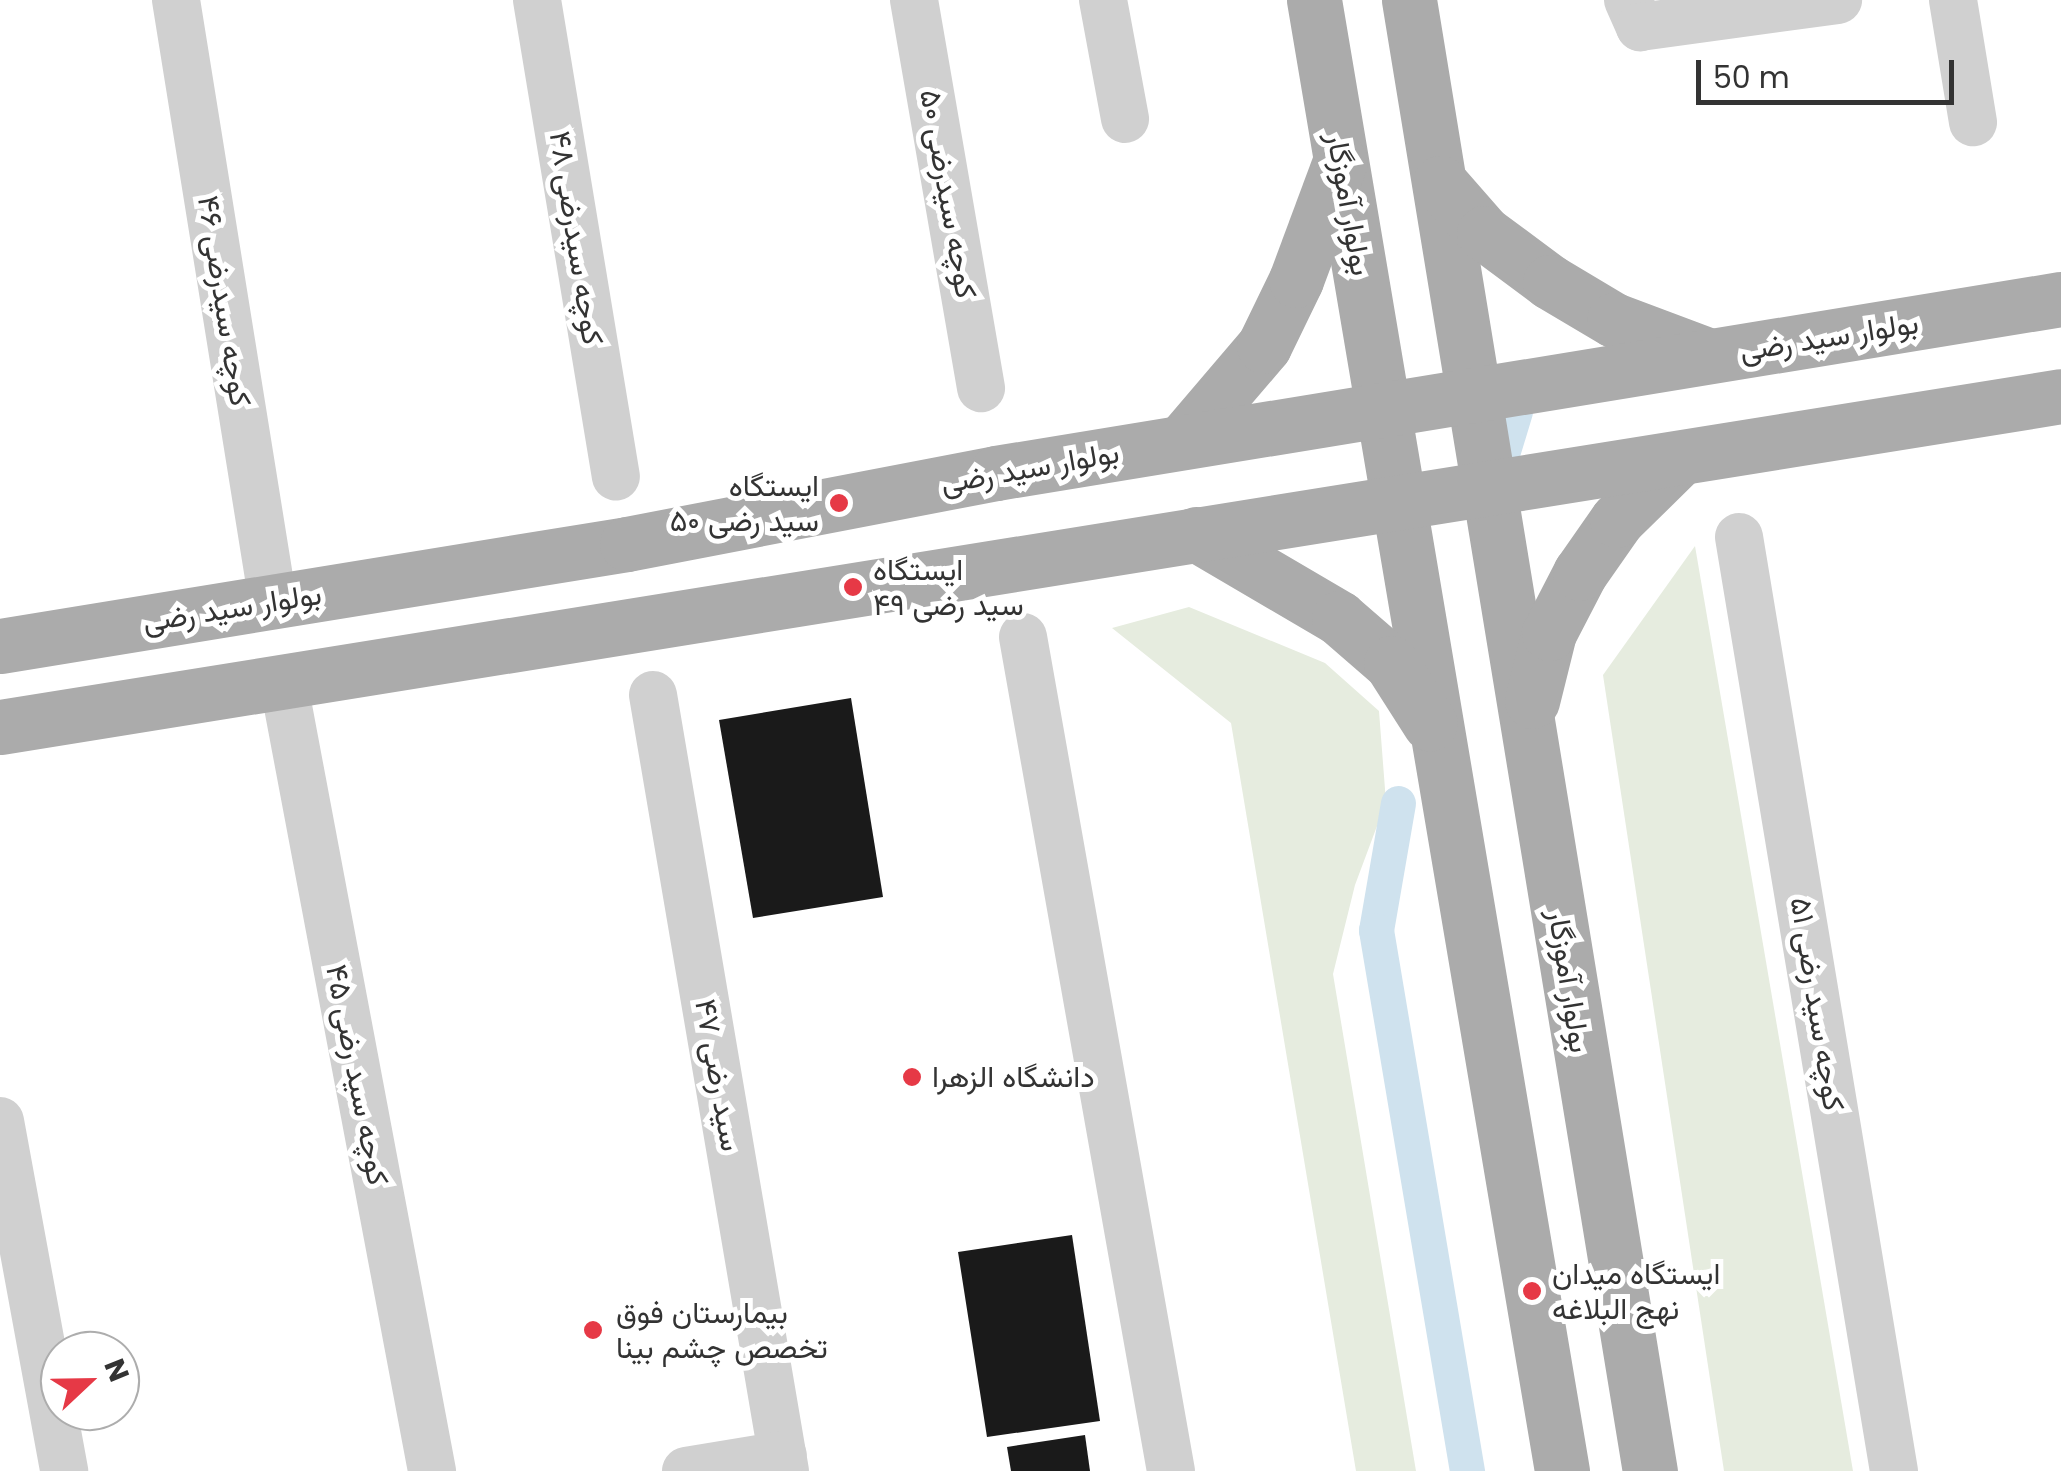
<!DOCTYPE html>
<meta charset="utf-8">
<style>
body{margin:0}
#map{position:relative;width:2061px;height:1471px;overflow:hidden;background:#fff;font-family:Poppins,Vazirmatn,sans-serif}
div>[style]{position:absolute}
[style*='--x']{left:calc(var(--x)*1px);top:calc(var(--y)*1px);width:calc(var(--w)*1px);rotate:calc(var(--a)*1deg)}
.green>*{inset:0;background:#e6ecdf}
.canal>*{height:35px;margin:-17.5px;padding:0 17.5px;transform-origin:17.5px;border-radius:17.5px;background:#cfe2ee}
.building>*{inset:0;background:#1a1a1a}
.minor>*{height:48px;margin:-24px;padding:0 24px;transform-origin:24px;border-radius:24px;background:#d0d0d0}
.major>*{height:55px;margin:-27.5px;padding:0 27.5px;transform-origin:27.5px;border-radius:27.5px;background:#ababab}
.dots>*{width:28px;height:28px;translate:-50% -50%;box-sizing:border-box;border:5px solid #fff;border-radius:50%}
span{translate:-50% -50%;white-space:nowrap;text-align:center;line-height:1.15;-webkit-text-stroke:10px #fff;paint-order:stroke}
.street-label{font-size:30px;color:#333}
.poi-label{font-size:30px;color:#333}
.right{translate:-100% -50%;text-align:right}
.left{translate:0 -50%;text-align:left}
.north{position:absolute;left:40px;top:1331px;width:100px;height:100px;box-sizing:border-box;background:#fff;border:2px solid #adadad;border-radius:50%;rotate:68deg;font-size:28px;font-weight:700;line-height:40px;text-align:center;color:#333}
.north::after{content:'';display:block;margin:auto;width:35px;height:45px;background:#e63946;clip-path:polygon(50% 0,100% 100%,50% 72%,0 100%)}
.scale{position:absolute;left:1696px;top:60px;width:258px;height:45px;box-sizing:border-box;border:5px solid #333;border-top:0;padding-left:12px;font-size:30px;line-height:35px;white-space:nowrap;color:#333;-webkit-text-stroke:8px #fff;paint-order:stroke}
</style>
<div id="map">
<div class="green">
<div style="clip-path:polygon(1695px 546px,1853px 1471px,1724px 1471px,1603px 675px)"></div>
<div style="clip-path:polygon(1189px 607px,1325px 663px,1379px 711px,1386px 802px,1355px 885px,1333px 974px,1416px 1471px,1356px 1471px,1231px 723px,1112px 628px)"></div>
</div>
<div class="canal">
<div style="--x:1495;--y:477;--w:69;--a:-73.1"></div>
<div style="--x:1398;--y:803;--w:129;--a:99.8"></div>
<div style="--x:1376;--y:930;--w:549;--a:80.45"></div>
</div>
<div class="building">
<div style="clip-path:polygon(851px 698px,883px 897px,753px 918px,719px 720px)"></div>
<div style="clip-path:polygon(1072px 1235px,1100px 1421px,987px 1437px,958px 1252px)"></div>
<div style="clip-path:polygon(1085px 1435px,1090px 1471px,1011px 1471px,1007px 1447px)"></div>
</div>
<div class="minor">
<div style="--x:176;--y:0;--w:610;--a:80.85"></div>
<div style="--x:537;--y:0;--w:483;--a:80.6"></div>
<div style="--x:914;--y:0;--w:394;--a:80.2"></div>
<div style="--x:1103;--y:0;--w:121;--a:79.5"></div>
<div style="--x:1628;--y:0;--w:30;--a:66"></div>
<div style="--x:1640;--y:27;--w:200;--a:-7.8"></div>
<div style="--x:1953;--y:0;--w:124;--a:80.7"></div>
<div style="--x:1739;--y:537;--w:947;--a:80.58"></div>
<div style="--x:1023;--y:637;--w:847;--a:79.94"></div>
<div style="--x:283;--y:680;--w:805;--a:79.33"></div>
<div style="--x:653;--y:695;--w:787;--a:80.35"></div>
<div style="--x:0;--y:1121;--w:356;--a:79.6"></div>
<div style="--x:686;--y:1471;--w:98;--a:-9.4"></div>
</div>
<div class="major">
<div style="--x:1314;--y:0;--w:1492;--a:80.43"></div>
<div style="--x:1409;--y:0;--w:1491;--a:80.7"></div>
<div style="--x:1440;--y:183;--w:67;--a:48.7"></div>
<div style="--x:1484;--y:233;--w:82;--a:36.6"></div>
<div style="--x:1550;--y:282;--w:74;--a:30.7"></div>
<div style="--x:1614;--y:320;--w:99;--a:20.6"></div>
<div style="--x:1182;--y:442;--w:126;--a:-49.5"></div>
<div style="--x:1264;--y:346;--w:73;--a:-64.1"></div>
<div style="--x:1296;--y:280;--w:126;--a:-69.6"></div>
<div style="--x:1196;--y:534;--w:166;--a:30.4"></div>
<div style="--x:1339;--y:618;--w:69;--a:40.9"></div>
<div style="--x:1391;--y:663;--w:72;--a:57.4"></div>
<div style="--x:0;--y:646;--w:635;--a:-9.24"></div>
<div style="--x:627;--y:544;--w:376;--a:-10.9"></div>
<div style="--x:996;--y:473;--w:1079;--a:-9.28"></div>
<div style="--x:1532;--y:701;--w:70;--a:-76"></div>
<div style="--x:1549;--y:633;--w:68;--a:-62.7"></div>
<div style="--x:1580;--y:573;--w:65;--a:-55.1"></div>
<div style="--x:1617;--y:520;--w:86;--a:-44.5"></div>
<div style="--x:0;--y:727;--w:2087;--a:-9.12"></div>
</div>
<div class="dots">
<div style="left:839px;top:503px;background:#e63946"></div>
<div style="left:853px;top:587px;background:#e63946"></div>
<div style="left:912px;top:1077px;background:#e63946"></div>
<div style="left:1532px;top:1291px;background:#e63946"></div>
<div style="left:593px;top:1330px;background:#e63946"></div>
</div>
<div class="street-label">
<span style="left:948px;top:194px;rotate:80deg">کوچه سیدرضی ۵۰</span>
<span style="left:1349px;top:204px;rotate:80deg">بولوار آموزگار</span>
<span style="left:576px;top:238px;rotate:81deg">کوچه سیدرضی ۴۸</span>
<span style="left:224px;top:301px;rotate:81deg">کوچه سیدرضی ۴۶</span>
<span style="left:1829px;top:337px;rotate:-9deg">بولوار سید رضی</span>
<span style="left:1030px;top:468px;rotate:-10deg">بولوار سید رضی</span>
<span style="left:232px;top:608px;rotate:-9deg">بولوار سید رضی</span>
<span style="left:1569px;top:981px;rotate:81deg">بولوار آموزگار</span>
<span style="left:1817px;top:1004px;rotate:81deg">کوچه سید رضی ۵۱</span>
<span style="left:357px;top:1075px;rotate:79deg">کوچه سید رضی ۴۵</span>
<span style="left:718px;top:1075px;rotate:80deg">سید رضی ۴۷</span>
</div>
<div class="poi-label">
<span class="right" style="left:819px;top:503px">ایستگاه<br>سید رضی ۵۰</span>
<span class="left" style="left:873px;top:587px">ایستگاه<br>سید رضی ۴۹</span>
<span class="left" style="left:932px;top:1077px">دانشگاه الزهرا</span>
<span class="left" style="left:1552px;top:1291px">ایستگاه میدان<br>نهج البلاغه</span>
<span class="left" style="left:616px;top:1330px">بیمارستان فوق<br>تخصص چشم بینا</span>
</div>
<div class="north">N</div>
<div class="scale">50 m</div>
</div>
